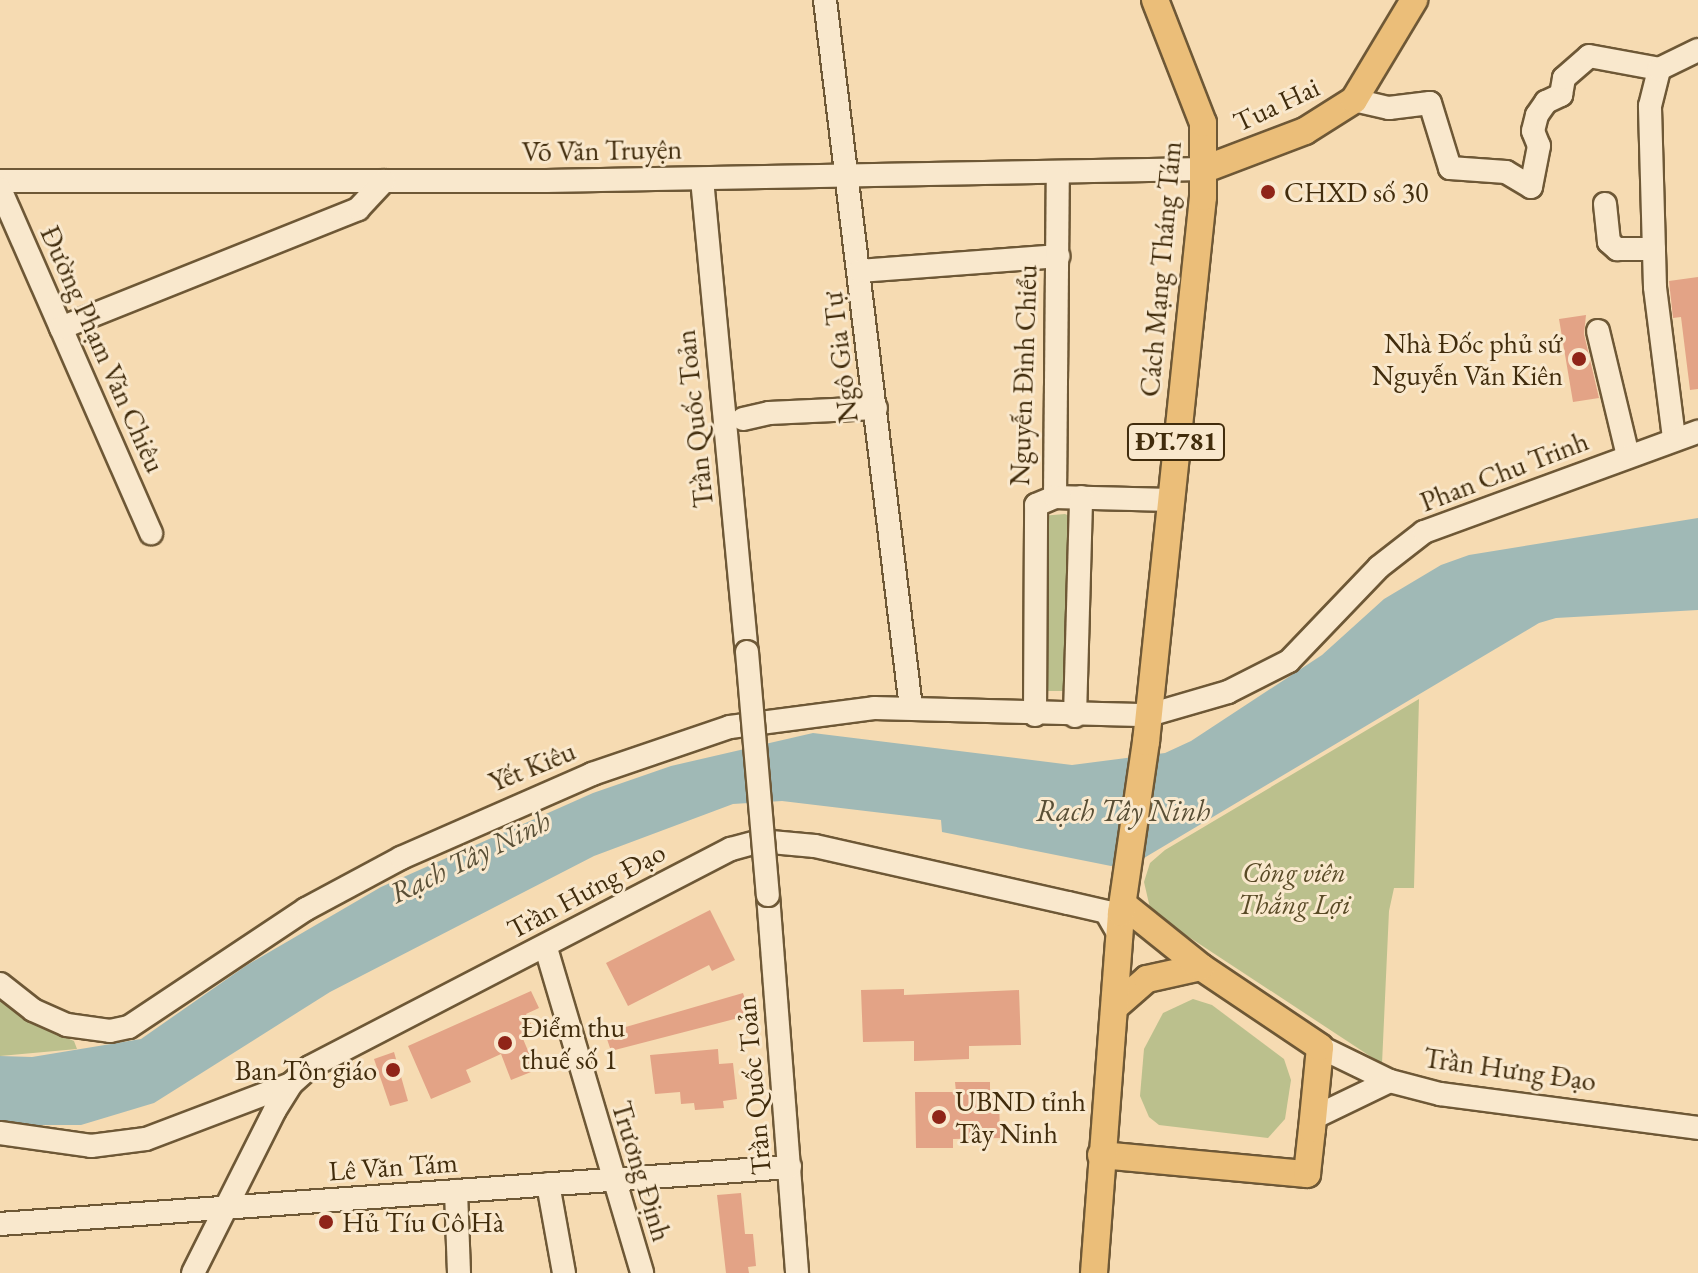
<!DOCTYPE html>
<meta charset="utf-8">
<style>
body{margin:0}
#map{position:relative;width:1698px;height:1273px;overflow:hidden;background:#f6dbb2;font-family:"EB Garamond",serif}
div>[style]{position:absolute}
[style*='--x']{left:calc(var(--x)*1px);top:calc(var(--y)*1px);width:calc(var(--w)*1px);rotate:calc(var(--a)*1deg)}
.green>*{inset:0;background:#bbc08d}
.water>*{inset:0;background:#a0b9b6}
.building>*{inset:0;background:#e3a386}
.roads{filter:drop-shadow(2px 0 #6e5836) drop-shadow(-2px 0 #6e5836) drop-shadow(0 2px #6e5836) drop-shadow(0 -2px #6e5836)}
.minor>*{height:22px;margin:-11px;padding:0 11px;transform-origin:11px;border-radius:11px;background:#f9e8cd}
.major>*{height:26px;margin:-13px;padding:0 13px;transform-origin:13px;border-radius:13px;background:#ebbe79}
.bridges{filter:drop-shadow(2px 0 #6e5836) drop-shadow(-2px 0 #6e5836) drop-shadow(0 2px #6e5836) drop-shadow(0 -2px #6e5836)}
.minor-bridge>*{height:22px;margin:-11px;padding:0 11px;transform-origin:11px;border-radius:11px;background:#f9e8cd}
.dots>*{width:22px;height:22px;translate:-50% -50%;box-sizing:border-box;border:4px solid #f9e8cd;border-radius:50%}
span{translate:-50% -50%;white-space:nowrap;text-align:center;line-height:1.15;-webkit-text-stroke:6px #f9e8cd;paint-order:stroke}
.shield-label span{padding:2px 6px;background:#f9e8cd;border:2px solid;border-radius:6px;-webkit-text-stroke-width:0}
.shield-label{font-size:26px;color:#412c0c;font-weight:700}
.street-label{font-size:28px;color:#412c0c}
.poi-label{font-size:28px;color:#412c0c}
.left{translate:0 -50%;text-align:left}
.right{translate:-100% -50%;text-align:right}
.park-label{font-size:28px;color:#594a26;font-style:italic}
.water-label{font-size:30px;color:#594f36;font-style:italic}
</style>
<div id="map">
<div class="green">
<div style="clip-path:polygon(1065px 514px,1072px 517px,1066px 691px,1040px 691px,1041px 516px)"></div>
<div style="clip-path:polygon(1419px 699px,1414px 888px,1394px 888px,1389px 911px,1382px 1064px,1160px 918px,1150px 908px,1144px 882px,1150px 863px,1165px 850px)"></div>
<div style="clip-path:polygon(0 998px,30px 1022px,74px 1041px,77px 1049px,0 1056px)"></div>
<div style="clip-path:polygon(1193px 999px,1212px 1005px,1284px 1059px,1291px 1080px,1285px 1119px,1268px 1138px,1159px 1125px,1149px 1117px,1140px 1096px,1144px 1049px,1163px 1013px)"></div>
</div>
<div class="water">
<div style="clip-path:polygon(1698px 518px,1698px 610px,1556px 618px,1539px 623px,1144px 858px,1111px 866px,942px 832px,941px 820px,782px 801px,733px 804px,594px 856px,330px 992px,154px 1103px,81px 1125px,0 1125px,0 1056px,32px 1057px,141px 1039px,247px 965px,381px 887px,593px 793px,671px 766px,813px 733px,1072px 765px,1165px 753px,1191px 741px,1322px 655px,1384px 599px,1441px 565px,1469px 555px)"></div>
</div>
<div class="building">
<div style="clip-path:polygon(1698px 277px,1698px 389px,1690px 390px,1681px 317px,1673px 318px,1669px 281px)"></div>
<div style="clip-path:polygon(1586px 315px,1584px 334px,1599px 398px,1573px 402px,1559px 319px)"></div>
<div style="clip-path:polygon(710px 910px,735px 960px,712px 971px,709px 965px,628px 1006px,606px 963px)"></div>
<div style="clip-path:polygon(904px 989px,904px 995px,1019px 990px,1021px 1045px,969px 1046px,969px 1059px,914px 1061px,914px 1041px,863px 1042px,861px 990px)"></div>
<div style="clip-path:polygon(531px 991px,539px 1008px,526px 1014px,533px 1028px,521px 1034px,536px 1070px,511px 1080px,501px 1054px,466px 1070px,471px 1082px,431px 1099px,408px 1046px)"></div>
<div style="clip-path:polygon(743px 993px,750px 1015px,611px 1051px,605px 1033px)"></div>
<div style="clip-path:polygon(718px 1049px,719px 1064px,733px 1063px,737px 1099px,723px 1101px,724px 1108px,695px 1110px,694px 1103px,681px 1104px,680px 1092px,655px 1094px,650px 1055px)"></div>
<div style="clip-path:polygon(394px 1052px,408px 1101px,390px 1106px,374px 1059px)"></div>
<div style="clip-path:polygon(955px 1082px,990px 1082px,990px 1092px,999px 1092px,1000px 1138px,953px 1139px,953px 1148px,916px 1148px,915px 1092px,956px 1092px)"></div>
<div style="clip-path:polygon(741px 1193px,745px 1234px,753px 1234px,756px 1266px,748px 1267px,749px 1273px,726px 1273px,717px 1195px)"></div>
</div>
<div class="roads">
<div class="minor">
<div style="--x:825;--y:0;--w:713;--a:83.07"></div>
<div style="--x:1354;--y:100;--w:36;--a:13"></div>
<div style="--x:1389;--y:108;--w:41;--a:-7"></div>
<div style="--x:1430;--y:103;--w:68;--a:72.9"></div>
<div style="--x:1450;--y:168;--w:56;--a:4.1"></div>
<div style="--x:1506;--y:172;--w:29;--a:31"></div>
<div style="--x:1531;--y:187;--w:42;--a:-79"></div>
<div style="--x:1539;--y:146;--w:16;--a:-112"></div>
<div style="--x:1533;--y:131;--w:16;--a:-76"></div>
<div style="--x:1537;--y:115;--w:16;--a:-55"></div>
<div style="--x:1546;--y:102;--w:17;--a:-25"></div>
<div style="--x:1561;--y:95;--w:17;--a:-80"></div>
<div style="--x:1564;--y:78;--w:33;--a:-41"></div>
<div style="--x:1589;--y:56;--w:71;--a:10.5"></div>
<div style="--x:702;--y:179;--w:475;--a:84.6"></div>
<div style="--x:0;--y:181;--w:546;--a:0"></div>
<div style="--x:546;--y:181;--w:659;--a:-1.04"></div>
<div style="--x:0;--y:189;--w:376;--a:66.3"></div>
<div style="--x:1605;--y:204;--w:38;--a:84"></div>
<div style="--x:1609;--y:242;--w:11;--a:41"></div>
<div style="--x:1617;--y:249;--w:37;--a:0"></div>
<div style="--x:860;--y:271;--w:199;--a:-4.3"></div>
<div style="--x:61;--y:328;--w:320;--a:-21.8"></div>
<div style="--x:358;--y:209;--w:38;--a:-47"></div>
<div style="--x:1598;--y:331;--w:129;--a:76.5"></div>
<div style="--x:743;--y:419;--w:27;--a:-13"></div>
<div style="--x:769;--y:413;--w:107;--a:-2.7"></div>
<div style="--x:1674;--y:438;--w:152;--a:-97.2"></div>
<div style="--x:1655;--y:287;--w:181;--a:-91.6"></div>
<div style="--x:1650;--y:106;--w:38;--a:-76"></div>
<div style="--x:1659;--y:69;--w:43;--a:-26"></div>
<div style="--x:1055;--y:497;--w:323;--a:-89.5"></div>
<div style="--x:1035;--y:715;--w:210;--a:-89.7"></div>
<div style="--x:1036;--y:505;--w:21;--a:-23"></div>
<div style="--x:1055;--y:497;--w:115;--a:1.5"></div>
<div style="--x:1075;--y:716;--w:219;--a:-88.4"></div>
<div style="--x:768;--y:895;--w:379;--a:85.6"></div>
<div style="--x:546;--y:948;--w:339;--a:73.5"></div>
<div style="--x:0;--y:984;--w:42;--a:38.2"></div>
<div style="--x:33;--y:1010;--w:37;--a:24"></div>
<div style="--x:67;--y:1025;--w:43;--a:7.9"></div>
<div style="--x:110;--y:1031;--w:19;--a:-12"></div>
<div style="--x:129;--y:1027;--w:213;--a:-33.7"></div>
<div style="--x:306;--y:909;--w:108;--a:-28.2"></div>
<div style="--x:401;--y:858;--w:209;--a:-23.7"></div>
<div style="--x:592;--y:774;--w:146;--a:-18.8"></div>
<div style="--x:730;--y:727;--w:145;--a:-7.5"></div>
<div style="--x:874;--y:708;--w:275;--a:1.5"></div>
<div style="--x:1149;--y:715;--w:82;--a:-16.2"></div>
<div style="--x:1228;--y:692;--w:68;--a:-26.9"></div>
<div style="--x:1289;--y:661;--w:130;--a:-46.2"></div>
<div style="--x:1379;--y:567;--w:57;--a:-37.9"></div>
<div style="--x:1424;--y:532;--w:292;--a:-20.1"></div>
<div style="--x:1320;--y:1047;--w:78;--a:25.9"></div>
<div style="--x:1390;--y:1081;--w:52;--a:14.6"></div>
<div style="--x:1440;--y:1094;--w:260;--a:7.5"></div>
<div style="--x:1313;--y:1118;--w:85;--a:-25.7"></div>
<div style="--x:0;--y:1133;--w:92;--a:8.1"></div>
<div style="--x:91;--y:1146;--w:55;--a:-7.3"></div>
<div style="--x:146;--y:1139;--w:155;--a:-20.8"></div>
<div style="--x:548;--y:1184;--w:90;--a:79.8"></div>
<div style="--x:456;--y:1191;--w:82;--a:87.9"></div>
<div style="--x:0;--y:1224;--w:792;--a:-4.13"></div>
<div style="--x:193;--y:1273;--w:182;--a:-63.3"></div>
<div style="--x:275;--y:1110;--w:31;--a:-58"></div>
<div style="--x:291;--y:1084;--w:25;--a:-42"></div>
<div style="--x:310;--y:1067;--w:474;--a:-27.4"></div>
<div style="--x:731;--y:849;--w:30;--a:-15"></div>
<div style="--x:760;--y:841;--w:55;--a:5.2"></div>
<div style="--x:815;--y:846;--w:259;--a:12.7"></div>
<div style="--x:1068;--y:903;--w:39;--a:13"></div>
<div style="--x:1106;--y:912;--w:30;--a:60"></div>
</div>
<div class="major">
<div style="--x:1205;--y:169;--w:107;--a:-20.8"></div>
<div style="--x:1305;--y:131;--w:58;--a:-32.3"></div>
<div style="--x:1354;--y:100;--w:117;--a:-59"></div>
<div style="--x:1116;--y:1006;--w:41;--a:-41.1"></div>
<div style="--x:1147;--y:979;--w:55;--a:-12.5"></div>
<div style="--x:1101;--y:1155;--w:207;--a:5.3"></div>
<div style="--x:1307;--y:1174;--w:45;--a:-83.7"></div>
<div style="--x:1312;--y:1129;--w:82;--a:-84.4"></div>
<div style="--x:1320;--y:1047;--w:143;--a:-146.1"></div>
<div style="--x:1201;--y:967;--w:97;--a:-141.2"></div>
<div style="--x:1094;--y:1273;--w:361;--a:-85.7"></div>
<div style="--x:1121;--y:913;--w:173;--a:-81.7"></div>
<div style="--x:1146;--y:742;--w:548;--a:-84.03"></div>
<div style="--x:1203;--y:197;--w:74;--a:-90"></div>
<div style="--x:1203;--y:123;--w:132;--a:-111.3"></div>
</div>
</div>
<div class="bridges">
<div class="minor-bridge">
<div style="--x:747;--y:652;--w:244;--a:85.1"></div>
</div>
</div>
<div class="dots">
<div style="left:1268px;top:192px;background:#8f2418"></div>
<div style="left:1579px;top:359px;background:#8f2418"></div>
<div style="left:505px;top:1043px;background:#8f2418"></div>
<div style="left:393px;top:1070px;background:#8f2418"></div>
<div style="left:939px;top:1117px;background:#8f2418"></div>
<div style="left:326px;top:1222px;background:#8f2418"></div>
</div>
<div class="shield-label">
<span style="left:1176px;top:442px">ĐT.781</span>
</div>
<div class="street-label">
<span style="left:1276px;top:104px;rotate:-25deg">Tua Hai</span>
<span style="left:602px;top:150px;rotate:-1deg">Võ Văn Truyện</span>
<span style="left:1160px;top:269px;rotate:-85deg">Cách Mạng Tháng Tám</span>
<span style="left:103px;top:349px;rotate:66deg">Đường Phạm Văn Chiêu</span>
<span style="left:840px;top:357px;rotate:-97deg">Ngô Gia Tự</span>
<span style="left:1023px;top:375px;rotate:-88deg">Nguyễn Đình Chiểu</span>
<span style="left:694px;top:419px;rotate:-96deg">Trần Quốc Toản</span>
<span style="left:1504px;top:471px;rotate:-21deg">Phan Chu Trinh</span>
<span style="left:532px;top:766px;rotate:-22deg">Yết Kiêu</span>
<span style="left:586px;top:890px;rotate:-28deg">Trần Hưng Đạo</span>
<span style="left:1510px;top:1069px;rotate:8deg">Trần Hưng Đạo</span>
<span style="left:753px;top:1086px;rotate:-95deg">Trần Quốc Toản</span>
<span style="left:393px;top:1166px;rotate:-4deg">Lê Văn Tám</span>
<span style="left:642px;top:1171px;rotate:73deg">Trương Định</span>
</div>
<div class="poi-label">
<span class="left" style="left:1284px;top:192px">CHXD số 30</span>
<span class="right" style="left:1563px;top:359px">Nhà Đốc phủ sứ<br>Nguyễn Văn Kiên</span>
<span class="left" style="left:521px;top:1043px">Điểm thu<br>thuế số 1</span>
<span class="right" style="left:377px;top:1070px">Ban Tôn giáo</span>
<span class="left" style="left:955px;top:1117px">UBND tỉnh<br>Tây Ninh</span>
<span class="left" style="left:342px;top:1222px">Hủ Tíu Cô Hà</span>
</div>
<div class="park-label">
<span style="left:1294px;top:888px">Công viên<br>Thắng Lợi</span>
</div>
<div class="water-label">
<span style="left:1123px;top:811px">Rạch Tây Ninh</span>
<span style="left:470px;top:857px;rotate:-26deg">Rạch Tây Ninh</span>
</div>
</div>
